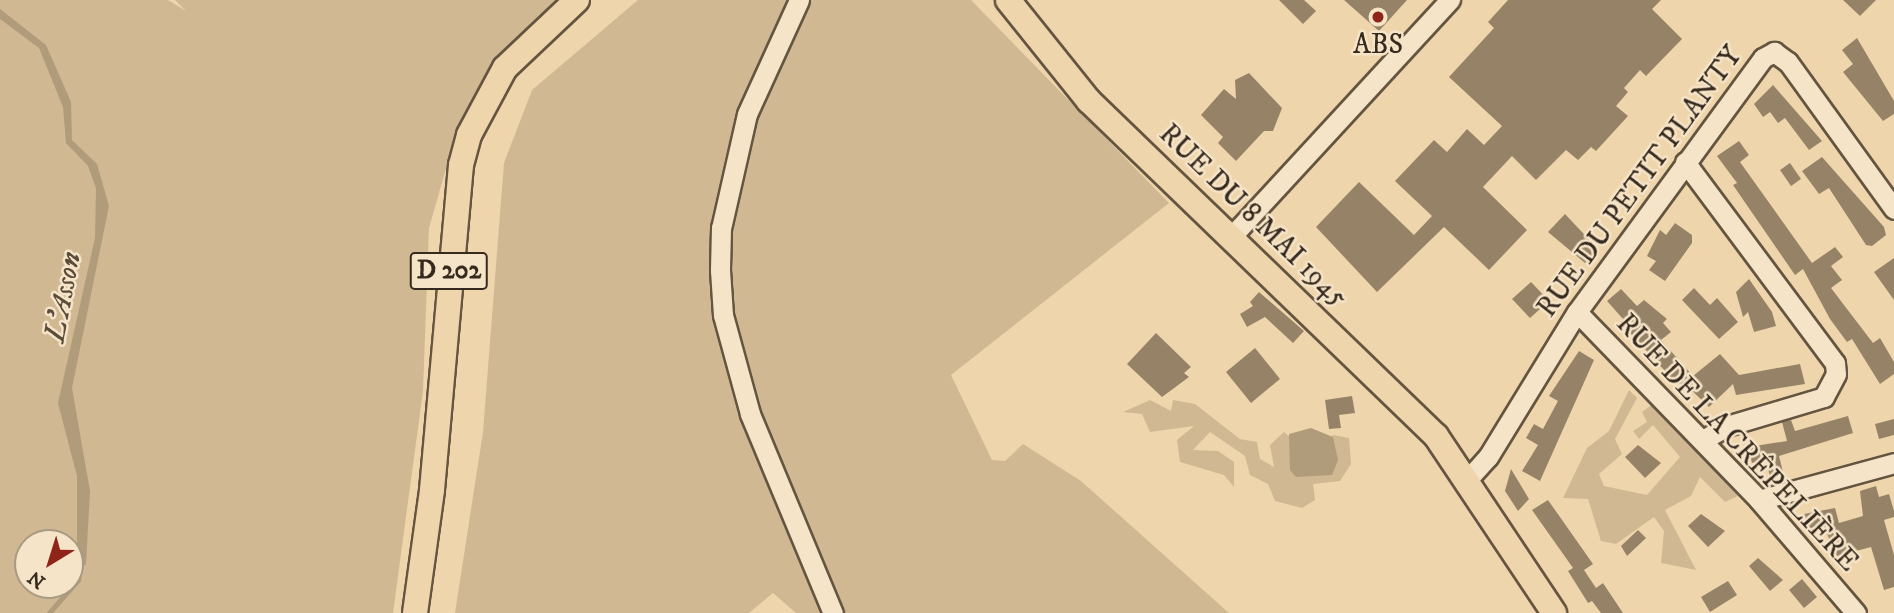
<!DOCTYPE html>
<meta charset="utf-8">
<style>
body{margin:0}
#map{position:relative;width:1894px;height:613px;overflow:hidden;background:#efd5ab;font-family:"IM FELL DW Pica",serif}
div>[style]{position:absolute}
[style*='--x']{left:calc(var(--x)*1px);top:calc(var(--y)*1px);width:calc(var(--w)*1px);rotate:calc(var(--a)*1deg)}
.green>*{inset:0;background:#d0b893}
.water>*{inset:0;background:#b09b7b}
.stream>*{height:4.5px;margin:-2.25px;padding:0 2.25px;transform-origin:2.25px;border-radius:2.25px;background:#b09b7b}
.building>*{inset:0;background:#968367}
.roads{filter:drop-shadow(2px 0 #645541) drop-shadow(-2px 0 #645541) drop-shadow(0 2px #645541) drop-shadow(0 -2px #645541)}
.minor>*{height:19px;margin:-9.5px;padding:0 9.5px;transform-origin:9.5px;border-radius:9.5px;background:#f5e4c8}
.major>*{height:24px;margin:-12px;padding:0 12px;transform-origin:12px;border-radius:12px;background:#efd5ab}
.dots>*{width:19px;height:19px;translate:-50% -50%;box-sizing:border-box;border:4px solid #f5e4c8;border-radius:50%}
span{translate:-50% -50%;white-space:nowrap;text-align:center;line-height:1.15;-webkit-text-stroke:5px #f5e4c8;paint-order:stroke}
.shield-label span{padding:2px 5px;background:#f5e4c8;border:2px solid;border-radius:5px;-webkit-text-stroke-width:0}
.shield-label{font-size:26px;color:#362a1e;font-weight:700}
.poi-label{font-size:28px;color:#362a1e}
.street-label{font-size:28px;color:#362a1e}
.water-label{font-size:30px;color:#5b4c3a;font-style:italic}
.north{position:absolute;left:14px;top:529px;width:70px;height:70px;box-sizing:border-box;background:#f5e4c8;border:2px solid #a99a84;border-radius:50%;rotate:218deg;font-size:19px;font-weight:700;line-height:28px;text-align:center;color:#362a1e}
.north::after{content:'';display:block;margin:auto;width:24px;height:32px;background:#8f2418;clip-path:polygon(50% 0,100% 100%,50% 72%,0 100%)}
</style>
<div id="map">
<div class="green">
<div style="clip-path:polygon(evenodd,0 0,168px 0,186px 11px,175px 0,564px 0,494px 64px,453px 144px,429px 228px,423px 391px,393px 613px,0 613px,0 0,28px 543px,70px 543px,70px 585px,28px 585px,28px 543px)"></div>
<div style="clip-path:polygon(638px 0,971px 0,1169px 203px,951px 375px,992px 460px,1005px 461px,1023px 444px,1081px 481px,1229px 613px,796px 613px,773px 593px,749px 613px,455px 613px,483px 432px,504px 163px,532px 90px)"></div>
<div style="clip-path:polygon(1629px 390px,1637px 398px,1615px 439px,1622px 454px,1599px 474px,1604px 486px,1647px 495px,1680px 457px,1653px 425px,1639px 439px,1633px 431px,1647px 422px,1642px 412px,1653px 404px,1738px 496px,1725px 502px,1700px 477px,1691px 496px,1665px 510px,1696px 570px,1661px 563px,1664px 531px,1654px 517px,1616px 544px,1601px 541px,1588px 499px,1563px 498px,1587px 448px,1609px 431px)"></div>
<div style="clip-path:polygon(1150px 400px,1171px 411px,1173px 400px,1195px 404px,1240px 439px,1257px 442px,1260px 459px,1274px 467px,1270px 445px,1284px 432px,1298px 444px,1325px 446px,1333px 435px,1349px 438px,1351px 464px,1340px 481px,1313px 484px,1315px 500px,1302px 508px,1275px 501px,1268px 484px,1250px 475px,1245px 456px,1210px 432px,1193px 450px,1218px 451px,1234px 462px,1234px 487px,1224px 475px,1180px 462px,1177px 440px,1194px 426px,1150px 432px,1142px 414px,1123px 412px)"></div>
</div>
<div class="water">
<div style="clip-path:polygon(0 9px,46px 45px,71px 102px,72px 140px,97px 164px,109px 206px,72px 388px,90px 491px,86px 565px,77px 567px,77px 476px,58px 403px,95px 238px,96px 188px,88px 166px,66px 143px,63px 107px,39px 48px,0 19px)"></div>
<div style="clip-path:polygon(1311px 428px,1333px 437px,1338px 460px,1332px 475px,1296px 477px,1290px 470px,1289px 434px)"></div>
</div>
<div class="stream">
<div style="--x:49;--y:613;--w:44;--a:-48.7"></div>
<div style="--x:78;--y:580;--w:18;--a:-84"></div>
</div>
<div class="building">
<div style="clip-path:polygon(1279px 0,1304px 0,1316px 11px,1303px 24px)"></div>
<div style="clip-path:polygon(1344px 0,1407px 0,1379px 31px)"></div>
<div style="clip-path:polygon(1508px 0,1661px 0,1652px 9px,1682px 39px,1646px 76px,1640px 70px,1624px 88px,1628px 92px,1616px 106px,1628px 116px,1596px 151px,1591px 147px,1578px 160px,1566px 150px,1536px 180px,1512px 156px,1483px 187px,1527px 230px,1489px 270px,1444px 227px,1377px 292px,1316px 227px,1359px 182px,1414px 235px,1432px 216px,1395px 181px,1434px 140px,1447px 152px,1467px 129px,1484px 145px,1502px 126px,1449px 77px,1494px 28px,1488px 22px)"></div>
<div style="clip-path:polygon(1843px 0,1876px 0,1860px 16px)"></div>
<div style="clip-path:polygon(1857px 38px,1894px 101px,1894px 114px,1883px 121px,1843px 72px,1853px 64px,1842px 50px)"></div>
<div style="clip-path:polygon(1249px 73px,1282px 108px,1273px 131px,1264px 131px,1236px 161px,1218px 143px,1223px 137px,1201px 115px,1224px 89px,1236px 99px,1235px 80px)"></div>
<div style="clip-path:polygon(1773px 85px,1822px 141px,1809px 150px,1785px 118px,1778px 123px,1770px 112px,1763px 117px,1754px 104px)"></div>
<div style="clip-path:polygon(1739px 141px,1749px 155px,1740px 162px,1812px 263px,1835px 247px,1843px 257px,1831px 266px,1842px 280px,1831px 288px,1873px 343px,1880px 338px,1894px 362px,1894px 374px,1880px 384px,1852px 339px,1847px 342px,1830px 319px,1803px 269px,1795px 275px,1733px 185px,1737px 183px,1717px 156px)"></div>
<div style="clip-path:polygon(1822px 157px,1884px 227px,1886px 235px,1872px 246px,1866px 245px,1829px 188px,1819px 194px,1802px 171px)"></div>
<div style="clip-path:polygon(1790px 163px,1801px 179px,1791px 186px,1780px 170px)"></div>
<div style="clip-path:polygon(1565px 214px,1598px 249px,1585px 263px,1548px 232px)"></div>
<div style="clip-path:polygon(1675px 223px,1692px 235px,1692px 243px,1665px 281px,1649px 270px,1656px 261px,1647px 256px,1660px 230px,1666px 235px)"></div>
<div style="clip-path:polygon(1894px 258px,1894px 300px,1874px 272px)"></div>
<div style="clip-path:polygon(1749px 279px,1772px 312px,1776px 326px,1754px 332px,1748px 312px,1743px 317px,1736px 292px)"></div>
<div style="clip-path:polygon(1531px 282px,1549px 301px,1530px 318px,1512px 299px)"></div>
<div style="clip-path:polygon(1694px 288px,1710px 305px,1717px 298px,1738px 322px,1719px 339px,1682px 300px)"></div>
<div style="clip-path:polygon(1621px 289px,1637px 306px,1644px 300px,1667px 319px,1663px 323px,1671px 332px,1661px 340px,1693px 376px,1720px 354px,1739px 375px,1800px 364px,1805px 384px,1736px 395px,1733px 384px,1709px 407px,1685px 384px,1677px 384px,1620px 322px,1623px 319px,1607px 301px)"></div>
<div style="clip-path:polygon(1259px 292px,1304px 331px,1293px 343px,1265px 317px,1247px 327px,1240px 314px,1253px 306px,1250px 302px)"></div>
<div style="clip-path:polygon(1156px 333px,1191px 367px,1184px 373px,1189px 377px,1162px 397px,1127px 364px)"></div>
<div style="clip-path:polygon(1255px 348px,1280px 379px,1251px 403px,1226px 372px)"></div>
<div style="clip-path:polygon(1579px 351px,1594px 360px,1540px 481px,1522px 471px,1538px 445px,1526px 438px,1534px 424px,1543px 429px,1558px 401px,1549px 396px)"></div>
<div style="clip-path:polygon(1352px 396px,1355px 413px,1339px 415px,1341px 428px,1329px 429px,1325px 400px)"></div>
<div style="clip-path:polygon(1848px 416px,1853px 433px,1779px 456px,1784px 476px,1771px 479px,1765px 459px,1752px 463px,1748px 447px,1787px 441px,1782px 422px,1791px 420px,1795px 431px)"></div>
<div style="clip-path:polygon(1894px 419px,1894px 435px,1879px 439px,1875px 424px)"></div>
<div style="clip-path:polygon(1638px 445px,1661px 463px,1645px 478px,1625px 457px)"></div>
<div style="clip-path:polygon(1511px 469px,1529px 499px,1518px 511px,1505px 491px)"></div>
<div style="clip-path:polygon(1876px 486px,1879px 497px,1889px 494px,1894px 511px,1894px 517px,1884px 520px,1894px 555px,1894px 587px,1884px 590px,1871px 547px,1837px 556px,1824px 527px,1809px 528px,1804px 514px,1835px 508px,1839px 523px,1863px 516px,1860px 491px)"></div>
<div style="clip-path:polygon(1548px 500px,1593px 564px,1584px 570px,1596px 588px,1603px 583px,1623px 613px,1601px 613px,1592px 601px,1588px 603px,1568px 571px,1573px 568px,1532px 510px)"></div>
<div style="clip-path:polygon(1701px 514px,1725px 531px,1708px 547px,1688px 526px)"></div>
<div style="clip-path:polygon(1638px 530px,1646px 538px,1627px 556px,1621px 546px)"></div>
<div style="clip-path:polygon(1758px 558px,1783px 580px,1770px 591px,1749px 566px)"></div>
<div style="clip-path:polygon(1802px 579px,1817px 597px,1804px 608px,1789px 590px)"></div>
<div style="clip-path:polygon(1728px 581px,1737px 595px,1710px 612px,1701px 597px)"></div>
</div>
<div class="roads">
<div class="minor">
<div style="--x:799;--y:0;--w:125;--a:114.5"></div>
<div style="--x:747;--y:114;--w:117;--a:102.8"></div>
<div style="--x:721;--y:228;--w:42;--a:91.4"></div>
<div style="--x:720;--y:270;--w:45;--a:86.2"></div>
<div style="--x:723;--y:315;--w:103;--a:74.7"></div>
<div style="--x:750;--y:414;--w:216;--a:67.4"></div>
<div style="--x:1685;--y:162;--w:251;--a:53.3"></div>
<div style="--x:1835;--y:363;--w:11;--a:85"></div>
<div style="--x:1836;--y:374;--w:26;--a:118"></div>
<div style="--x:1824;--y:397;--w:101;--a:163.4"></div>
<div style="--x:1727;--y:426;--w:28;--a:150"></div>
<div style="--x:1231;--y:237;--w:323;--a:-47.3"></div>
<div style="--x:1577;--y:312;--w:262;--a:45.9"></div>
<div style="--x:1759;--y:500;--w:149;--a:49.4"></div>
<div style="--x:1468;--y:479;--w:30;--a:-48"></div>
<div style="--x:1488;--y:457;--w:170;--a:-58.5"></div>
<div style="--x:1577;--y:312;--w:315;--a:-53.8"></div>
<div style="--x:1763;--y:58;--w:13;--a:-29"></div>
<div style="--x:1774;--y:52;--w:17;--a:36"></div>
<div style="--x:1788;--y:62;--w:181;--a:54.2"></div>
<div style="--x:1759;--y:500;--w:140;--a:-15.3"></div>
</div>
<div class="major">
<div style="--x:1008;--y:0;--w:129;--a:51.3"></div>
<div style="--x:1089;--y:101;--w:482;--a:44"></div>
<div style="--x:1436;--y:436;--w:213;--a:56.3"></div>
<div style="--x:415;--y:613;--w:124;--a:-82.1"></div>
<div style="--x:432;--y:490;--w:326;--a:-84.9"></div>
<div style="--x:461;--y:165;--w:31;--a:-75"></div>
<div style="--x:469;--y:135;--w:76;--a:-61.8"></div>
<div style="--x:505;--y:68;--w:99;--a:-43.4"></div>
</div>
</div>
<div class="dots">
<div style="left:1378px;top:17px;background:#8f2418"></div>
</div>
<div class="shield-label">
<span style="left:449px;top:271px">D 202</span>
</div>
<div class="poi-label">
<span style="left:1378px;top:45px">ABS</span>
</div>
<div class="street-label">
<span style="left:1640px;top:182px;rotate:-54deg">RUE DU PETIT PLANTY</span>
<span style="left:1253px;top:216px;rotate:44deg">RUE DU 8 MAI 1945</span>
<span style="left:1737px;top:443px;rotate:47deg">RUE DE LA CRÊPELIÈRE</span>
</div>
<div class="water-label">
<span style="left:64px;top:297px;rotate:-79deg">L'Asson</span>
</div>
<div class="north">N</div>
</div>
